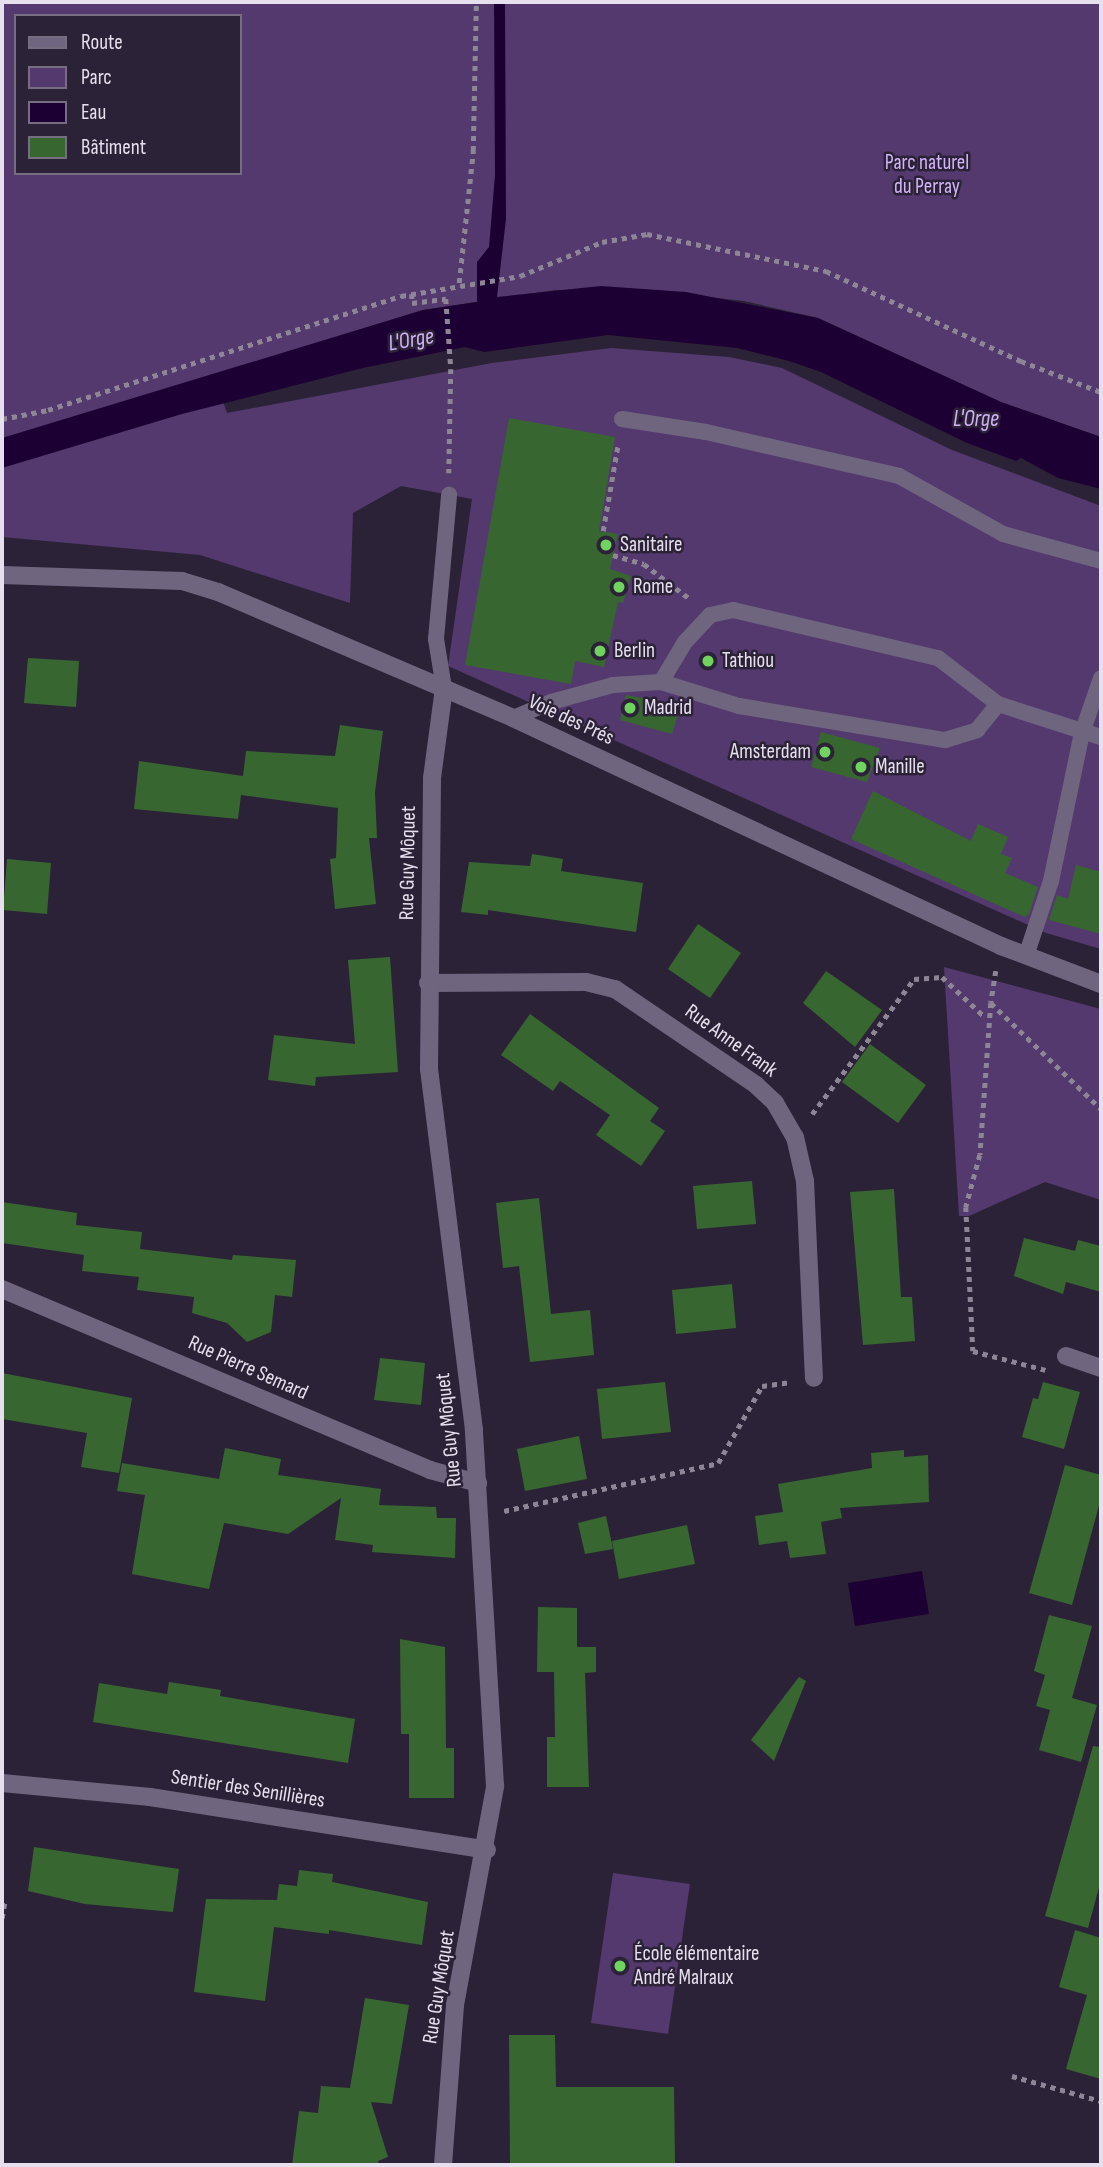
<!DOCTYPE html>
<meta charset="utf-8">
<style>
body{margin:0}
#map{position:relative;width:1103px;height:2167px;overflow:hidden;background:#2c2237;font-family:"Sofia Sans Condensed",sans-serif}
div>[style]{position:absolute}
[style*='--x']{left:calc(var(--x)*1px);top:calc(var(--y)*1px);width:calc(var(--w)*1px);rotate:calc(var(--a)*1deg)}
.green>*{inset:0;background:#53396e}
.water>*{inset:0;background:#1d0033}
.building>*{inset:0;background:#386631}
.path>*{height:4.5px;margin-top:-2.25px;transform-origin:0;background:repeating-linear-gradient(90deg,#8e8697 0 5px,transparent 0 10px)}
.service>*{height:16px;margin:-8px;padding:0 8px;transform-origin:8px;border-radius:8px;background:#70657f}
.minor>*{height:18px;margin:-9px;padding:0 9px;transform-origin:9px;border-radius:9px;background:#70657f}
.dots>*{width:19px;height:19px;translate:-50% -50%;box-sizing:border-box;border:4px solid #2c2237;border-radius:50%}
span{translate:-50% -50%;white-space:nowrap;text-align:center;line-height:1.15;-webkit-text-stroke:5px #2c2237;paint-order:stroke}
.park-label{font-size:21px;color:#d4b4f9}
.poi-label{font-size:21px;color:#e6e0ee}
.left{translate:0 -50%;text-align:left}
.right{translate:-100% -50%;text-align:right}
.street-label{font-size:21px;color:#e6e0ee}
.water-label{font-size:23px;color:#d2b3f8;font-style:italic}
.frame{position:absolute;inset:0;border:4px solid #e6e0ee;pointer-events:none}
.legend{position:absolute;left:14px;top:14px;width:228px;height:161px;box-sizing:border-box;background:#2c2237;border:2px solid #766e80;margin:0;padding:9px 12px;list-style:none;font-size:21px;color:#e6e0ee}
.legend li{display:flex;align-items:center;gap:14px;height:35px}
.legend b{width:35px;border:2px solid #766e80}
</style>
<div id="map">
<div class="green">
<div style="clip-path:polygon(evenodd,2px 2px,1101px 2px,1101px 437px,1001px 402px,818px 318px,744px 301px,639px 289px,555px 290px,423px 310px,214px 375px,227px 413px,492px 363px,611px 348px,729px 357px,782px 368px,952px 450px,1101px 506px,1101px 949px,1046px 933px,448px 666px,472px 499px,401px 486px,353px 513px,350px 603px,200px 555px,2px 537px,2px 2px,16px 16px,240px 16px,240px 173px,16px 173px,16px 16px)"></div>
<div style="clip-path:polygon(944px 967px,1101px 1009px,1101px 1200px,1045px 1182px,969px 1216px,959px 1216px)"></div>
<div style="clip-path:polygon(613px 1873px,690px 1884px,668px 2034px,591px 2023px)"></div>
</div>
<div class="water">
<div style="clip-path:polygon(494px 2px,505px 2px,506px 219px,497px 297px,601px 286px,686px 292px,818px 318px,1001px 402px,1101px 437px,1101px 489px,1058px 478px,1021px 458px,1016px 461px,967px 443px,821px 372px,789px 361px,737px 348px,608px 335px,484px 352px,465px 347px,363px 368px,182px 414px,2px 468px,2px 438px,423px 310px,477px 302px,477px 262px,489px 247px,495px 175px)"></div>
<div style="clip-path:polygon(922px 1571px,929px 1614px,855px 1626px,848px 1583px)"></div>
</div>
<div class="building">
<div style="clip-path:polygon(509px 418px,615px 437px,599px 531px,618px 534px,610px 569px,631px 576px,623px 603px,618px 602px,604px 667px,575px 661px,571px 684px,465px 665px)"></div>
<div style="clip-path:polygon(28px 658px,79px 661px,76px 707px,24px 703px)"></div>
<div style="clip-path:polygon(626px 695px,681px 705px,672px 734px,620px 720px)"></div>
<div style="clip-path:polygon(340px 725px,383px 731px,375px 792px,377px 838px,369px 838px,376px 904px,335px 909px,330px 859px,336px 858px,338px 808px,241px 795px,238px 819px,134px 809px,139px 761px,243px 776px,246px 751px,335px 756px)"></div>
<div style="clip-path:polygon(821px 732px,880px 748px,867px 782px,811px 767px)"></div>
<div style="clip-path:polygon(873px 791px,971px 841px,978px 824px,1008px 837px,1001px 854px,1012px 858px,1005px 873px,1038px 887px,1029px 914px,1025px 917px,993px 903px,851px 839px)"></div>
<div style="clip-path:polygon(532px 854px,563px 859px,561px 871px,643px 883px,636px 932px,488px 910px,488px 915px,461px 912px,469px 862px,530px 866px)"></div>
<div style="clip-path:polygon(7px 859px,51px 863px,47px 914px,3px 910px)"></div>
<div style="clip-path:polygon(1076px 865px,1101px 872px,1101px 934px,1049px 920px,1057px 895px,1068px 899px)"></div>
<div style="clip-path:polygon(698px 924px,741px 953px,710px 998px,668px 969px)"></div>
<div style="clip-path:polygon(390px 957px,398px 1072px,316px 1077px,315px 1086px,268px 1080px,274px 1035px,355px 1044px,348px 960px)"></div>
<div style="clip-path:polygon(826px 971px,882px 1010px,855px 1047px,803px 1003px)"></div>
<div style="clip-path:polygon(530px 1014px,659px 1108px,650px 1121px,665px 1131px,641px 1166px,596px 1135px,610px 1115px,560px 1081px,553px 1091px,501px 1055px)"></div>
<div style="clip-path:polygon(870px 1044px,926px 1085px,898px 1123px,842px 1082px)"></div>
<div style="clip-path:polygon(752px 1181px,756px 1224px,697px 1229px,693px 1186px)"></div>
<div style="clip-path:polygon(894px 1189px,901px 1297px,912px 1297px,915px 1341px,863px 1345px,850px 1192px)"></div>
<div style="clip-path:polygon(539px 1198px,551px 1314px,590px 1310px,594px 1355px,530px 1362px,519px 1266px,503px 1268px,496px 1203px)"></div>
<div style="clip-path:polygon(2px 1202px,77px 1213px,76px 1225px,142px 1232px,140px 1249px,232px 1260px,233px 1255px,296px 1260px,292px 1297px,275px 1295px,271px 1332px,247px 1342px,227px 1323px,192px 1313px,194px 1297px,137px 1290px,139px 1277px,82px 1271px,84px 1255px,2px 1243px)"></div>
<div style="clip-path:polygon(1024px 1238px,1075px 1251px,1078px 1240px,1101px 1246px,1101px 1292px,1066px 1282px,1063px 1294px,1014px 1276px)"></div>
<div style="clip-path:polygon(732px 1284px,736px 1328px,676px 1334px,672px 1290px)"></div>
<div style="clip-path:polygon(380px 1358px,425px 1363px,421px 1405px,374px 1400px)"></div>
<div style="clip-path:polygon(2px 1373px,132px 1398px,119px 1473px,81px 1467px,87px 1433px,2px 1419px)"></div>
<div style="clip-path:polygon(665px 1382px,671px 1432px,602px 1439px,597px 1389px)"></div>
<div style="clip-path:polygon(1043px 1382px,1080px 1392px,1064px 1449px,1022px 1437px,1033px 1398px,1038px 1399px)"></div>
<div style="clip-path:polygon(579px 1436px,587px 1479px,525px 1491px,517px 1449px)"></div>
<div style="clip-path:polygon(225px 1448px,281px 1459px,278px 1475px,381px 1489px,379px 1505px,436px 1507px,437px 1518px,456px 1518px,455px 1558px,372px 1552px,373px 1545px,335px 1540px,341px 1498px,288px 1534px,224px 1523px,209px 1589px,132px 1574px,145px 1495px,117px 1491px,122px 1463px,219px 1479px)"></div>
<div style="clip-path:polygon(904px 1450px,904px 1457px,928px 1455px,929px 1502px,840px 1508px,842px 1518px,821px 1522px,826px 1554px,790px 1558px,787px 1541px,759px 1545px,755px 1516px,783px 1512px,778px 1484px,872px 1468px,871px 1453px)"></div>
<div style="clip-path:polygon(1065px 1465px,1101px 1475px,1101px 1498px,1072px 1605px,1029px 1593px)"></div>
<div style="clip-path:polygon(606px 1516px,613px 1549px,585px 1554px,578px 1523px)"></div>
<div style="clip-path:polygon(687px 1525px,695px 1564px,619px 1579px,612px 1541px)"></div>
<div style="clip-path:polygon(538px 1607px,577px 1608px,577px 1647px,596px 1647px,596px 1672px,585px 1673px,589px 1787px,547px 1787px,547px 1737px,555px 1737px,554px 1672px,537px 1672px)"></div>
<div style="clip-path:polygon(1049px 1615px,1092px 1626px,1072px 1698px,1097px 1705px,1081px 1762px,1039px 1750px,1050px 1710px,1036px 1706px,1045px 1675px,1034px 1671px)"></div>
<div style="clip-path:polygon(400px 1639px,445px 1647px,446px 1748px,454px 1748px,454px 1798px,409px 1798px,409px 1734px,401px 1734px)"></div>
<div style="clip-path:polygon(799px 1677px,806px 1681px,774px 1761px,751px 1740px)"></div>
<div style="clip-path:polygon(169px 1682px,221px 1690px,220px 1696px,355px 1719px,348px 1763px,93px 1722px,99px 1683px,167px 1694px)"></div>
<div style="clip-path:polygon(1093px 1746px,1101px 1747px,1101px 1880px,1088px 1928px,1045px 1916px)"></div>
<div style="clip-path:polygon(34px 1847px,179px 1869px,173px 1912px,85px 1904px,28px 1891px)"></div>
<div style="clip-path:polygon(299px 1870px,333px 1874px,332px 1882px,428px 1902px,422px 1945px,329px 1930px,329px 1934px,274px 1927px,265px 2001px,194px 1992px,206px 1899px,277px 1900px,279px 1884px,297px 1886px)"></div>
<div style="clip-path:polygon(1075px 1930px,1101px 1938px,1101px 2079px,1066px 2069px,1087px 1995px,1059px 1987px)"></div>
<div style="clip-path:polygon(365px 1998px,409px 2005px,392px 2104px,371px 2102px,388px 2157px,378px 2161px,379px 2165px,292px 2165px,299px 2111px,318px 2113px,321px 2086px,350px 2088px)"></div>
<div style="clip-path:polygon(509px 2035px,555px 2035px,556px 2087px,674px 2087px,675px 2163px,510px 2165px)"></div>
</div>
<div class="path">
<div style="--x:459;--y:283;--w:133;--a:-83.9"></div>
<div style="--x:473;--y:151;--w:149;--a:-88.8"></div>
<div style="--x:412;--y:294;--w:9;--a:90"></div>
<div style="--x:412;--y:303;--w:34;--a:-7"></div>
<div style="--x:446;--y:299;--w:70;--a:85.9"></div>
<div style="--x:451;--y:369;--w:104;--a:91.1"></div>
<div style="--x:2;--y:419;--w:47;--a:-11.1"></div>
<div style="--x:48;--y:410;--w:371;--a:-17.9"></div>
<div style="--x:401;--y:296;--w:121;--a:-9.5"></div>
<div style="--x:520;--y:276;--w:89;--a:-22.5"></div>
<div style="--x:602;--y:242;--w:46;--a:-10.1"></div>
<div style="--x:647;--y:234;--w:183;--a:11.7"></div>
<div style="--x:826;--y:271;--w:215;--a:24.8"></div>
<div style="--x:1021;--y:361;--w:86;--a:21.2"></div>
<div style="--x:603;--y:531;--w:88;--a:-80.2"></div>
<div style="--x:613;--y:555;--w:32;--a:16"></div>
<div style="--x:644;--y:564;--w:58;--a:37.3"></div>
<div style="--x:996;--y:971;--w:32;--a:99"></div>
<div style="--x:991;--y:1003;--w:153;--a:43.9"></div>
<div style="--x:991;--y:1003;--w:152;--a:94.1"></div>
<div style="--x:980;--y:1155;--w:54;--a:105.1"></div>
<div style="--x:966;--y:1207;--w:144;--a:87.2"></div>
<div style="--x:973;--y:1351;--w:75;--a:14.6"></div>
<div style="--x:812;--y:1114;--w:169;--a:-52.9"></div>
<div style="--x:914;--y:979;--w:28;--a:-4"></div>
<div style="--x:942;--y:977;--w:60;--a:43"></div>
<div style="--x:504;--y:1511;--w:219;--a:-12.6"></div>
<div style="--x:718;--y:1463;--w:89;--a:-60.3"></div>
<div style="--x:762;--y:1386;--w:27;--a:-8"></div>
<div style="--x:2;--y:1918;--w:19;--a:-81"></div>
<div style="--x:1012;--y:2076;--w:92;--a:15.7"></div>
</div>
<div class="service">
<div style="--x:622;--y:419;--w:85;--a:8.8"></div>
<div style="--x:706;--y:432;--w:198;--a:12.8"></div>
<div style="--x:899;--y:476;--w:119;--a:29.1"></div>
<div style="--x:1003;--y:534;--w:102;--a:15.4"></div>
<div style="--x:661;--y:682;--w:47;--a:-59"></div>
<div style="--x:685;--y:642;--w:37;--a:-47"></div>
<div style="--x:710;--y:615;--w:24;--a:-12"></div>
<div style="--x:733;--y:610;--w:211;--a:13.2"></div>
<div style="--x:938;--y:658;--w:76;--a:37.5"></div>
<div style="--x:444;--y:688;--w:50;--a:-99.3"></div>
<div style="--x:436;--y:639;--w:145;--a:-84.8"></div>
<div style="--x:513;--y:718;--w:41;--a:-22.8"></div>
<div style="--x:551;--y:702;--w:64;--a:-15.3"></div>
<div style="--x:613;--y:685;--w:48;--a:-3.6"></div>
<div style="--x:661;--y:682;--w:82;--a:17.1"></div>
<div style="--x:739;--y:706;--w:209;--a:9.4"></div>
<div style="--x:945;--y:740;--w:34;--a:-17"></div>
<div style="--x:977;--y:730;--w:33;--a:-51"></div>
<div style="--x:998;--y:704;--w:108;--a:17.8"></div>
<div style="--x:1026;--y:956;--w:79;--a:-71.6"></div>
<div style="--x:1051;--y:881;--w:151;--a:-78.2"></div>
<div style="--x:1082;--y:733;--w:58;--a:-70.9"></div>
</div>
<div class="minor">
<div style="--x:2;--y:575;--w:180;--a:1.9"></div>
<div style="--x:182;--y:581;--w:38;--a:17"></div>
<div style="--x:218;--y:592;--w:321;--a:23.1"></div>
<div style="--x:513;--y:718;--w:539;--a:25.04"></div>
<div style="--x:1001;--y:946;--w:107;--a:20.8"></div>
<div style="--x:428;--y:983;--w:158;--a:-0.4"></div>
<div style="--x:586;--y:982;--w:30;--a:14"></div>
<div style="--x:615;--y:989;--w:171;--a:34.2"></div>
<div style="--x:756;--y:1085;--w:26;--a:43"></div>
<div style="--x:775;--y:1103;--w:39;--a:60"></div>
<div style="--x:795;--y:1137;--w:45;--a:77.2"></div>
<div style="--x:805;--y:1181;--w:197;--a:87.4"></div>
<div style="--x:2;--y:1289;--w:465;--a:22.9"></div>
<div style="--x:430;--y:1470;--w:50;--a:15.2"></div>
<div style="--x:1066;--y:1356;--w:37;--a:19"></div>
<div style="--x:2;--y:1783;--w:149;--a:5.4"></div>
<div style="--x:150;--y:1797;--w:341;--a:8.9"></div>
<div style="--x:443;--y:2165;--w:160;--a:-85.7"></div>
<div style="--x:455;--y:2005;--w:223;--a:-79.6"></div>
<div style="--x:495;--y:1786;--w:357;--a:-93.4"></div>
<div style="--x:474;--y:1430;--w:364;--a:-97.1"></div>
<div style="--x:429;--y:1069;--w:291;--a:-89.4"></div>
<div style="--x:432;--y:778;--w:91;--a:-82.4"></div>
</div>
<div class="dots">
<div style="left:606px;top:545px;background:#70d35f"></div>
<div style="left:619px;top:587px;background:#70d35f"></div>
<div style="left:600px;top:651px;background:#70d35f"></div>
<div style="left:708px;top:661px;background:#70d35f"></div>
<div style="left:630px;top:708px;background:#70d35f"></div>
<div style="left:825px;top:752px;background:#70d35f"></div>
<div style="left:861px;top:767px;background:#70d35f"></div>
<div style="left:620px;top:1966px;background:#70d35f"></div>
</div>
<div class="park-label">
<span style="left:927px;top:175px">Parc naturel<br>du Perray</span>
</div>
<div class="poi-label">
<span class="left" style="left:620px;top:545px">Sanitaire</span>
<span class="left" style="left:633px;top:587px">Rome</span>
<span class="left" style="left:614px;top:651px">Berlin</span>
<span class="left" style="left:722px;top:661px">Tathiou</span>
<span class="left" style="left:644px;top:708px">Madrid</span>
<span class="right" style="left:811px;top:752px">Amsterdam</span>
<span class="left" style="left:875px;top:767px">Manille</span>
<span class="left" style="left:634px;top:1966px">École élémentaire<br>André Malraux</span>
</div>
<div class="street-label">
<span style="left:571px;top:720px;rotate:25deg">Voie des Prés</span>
<span style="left:408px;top:863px;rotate:-89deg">Rue Guy Môquet</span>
<span style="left:731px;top:1041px;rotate:36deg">Rue Anne Frank</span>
<span style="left:248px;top:1368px;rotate:24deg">Rue Pierre Semard</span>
<span style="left:449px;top:1430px;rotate:-96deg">Rue Guy Môquet</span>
<span style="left:248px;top:1789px;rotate:9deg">Sentier des Senillières</span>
<span style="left:439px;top:1987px;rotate:-81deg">Rue Guy Môquet</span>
</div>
<div class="water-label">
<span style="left:411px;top:340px;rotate:-10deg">L'Orge</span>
<span style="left:976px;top:419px">L'Orge</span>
</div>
<div class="frame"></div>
<ul class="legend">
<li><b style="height:9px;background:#70657f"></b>Route</li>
<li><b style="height:19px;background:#53396e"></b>Parc</li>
<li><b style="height:19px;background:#1d0033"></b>Eau</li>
<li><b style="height:19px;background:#386631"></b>Bâtiment</li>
</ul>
</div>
